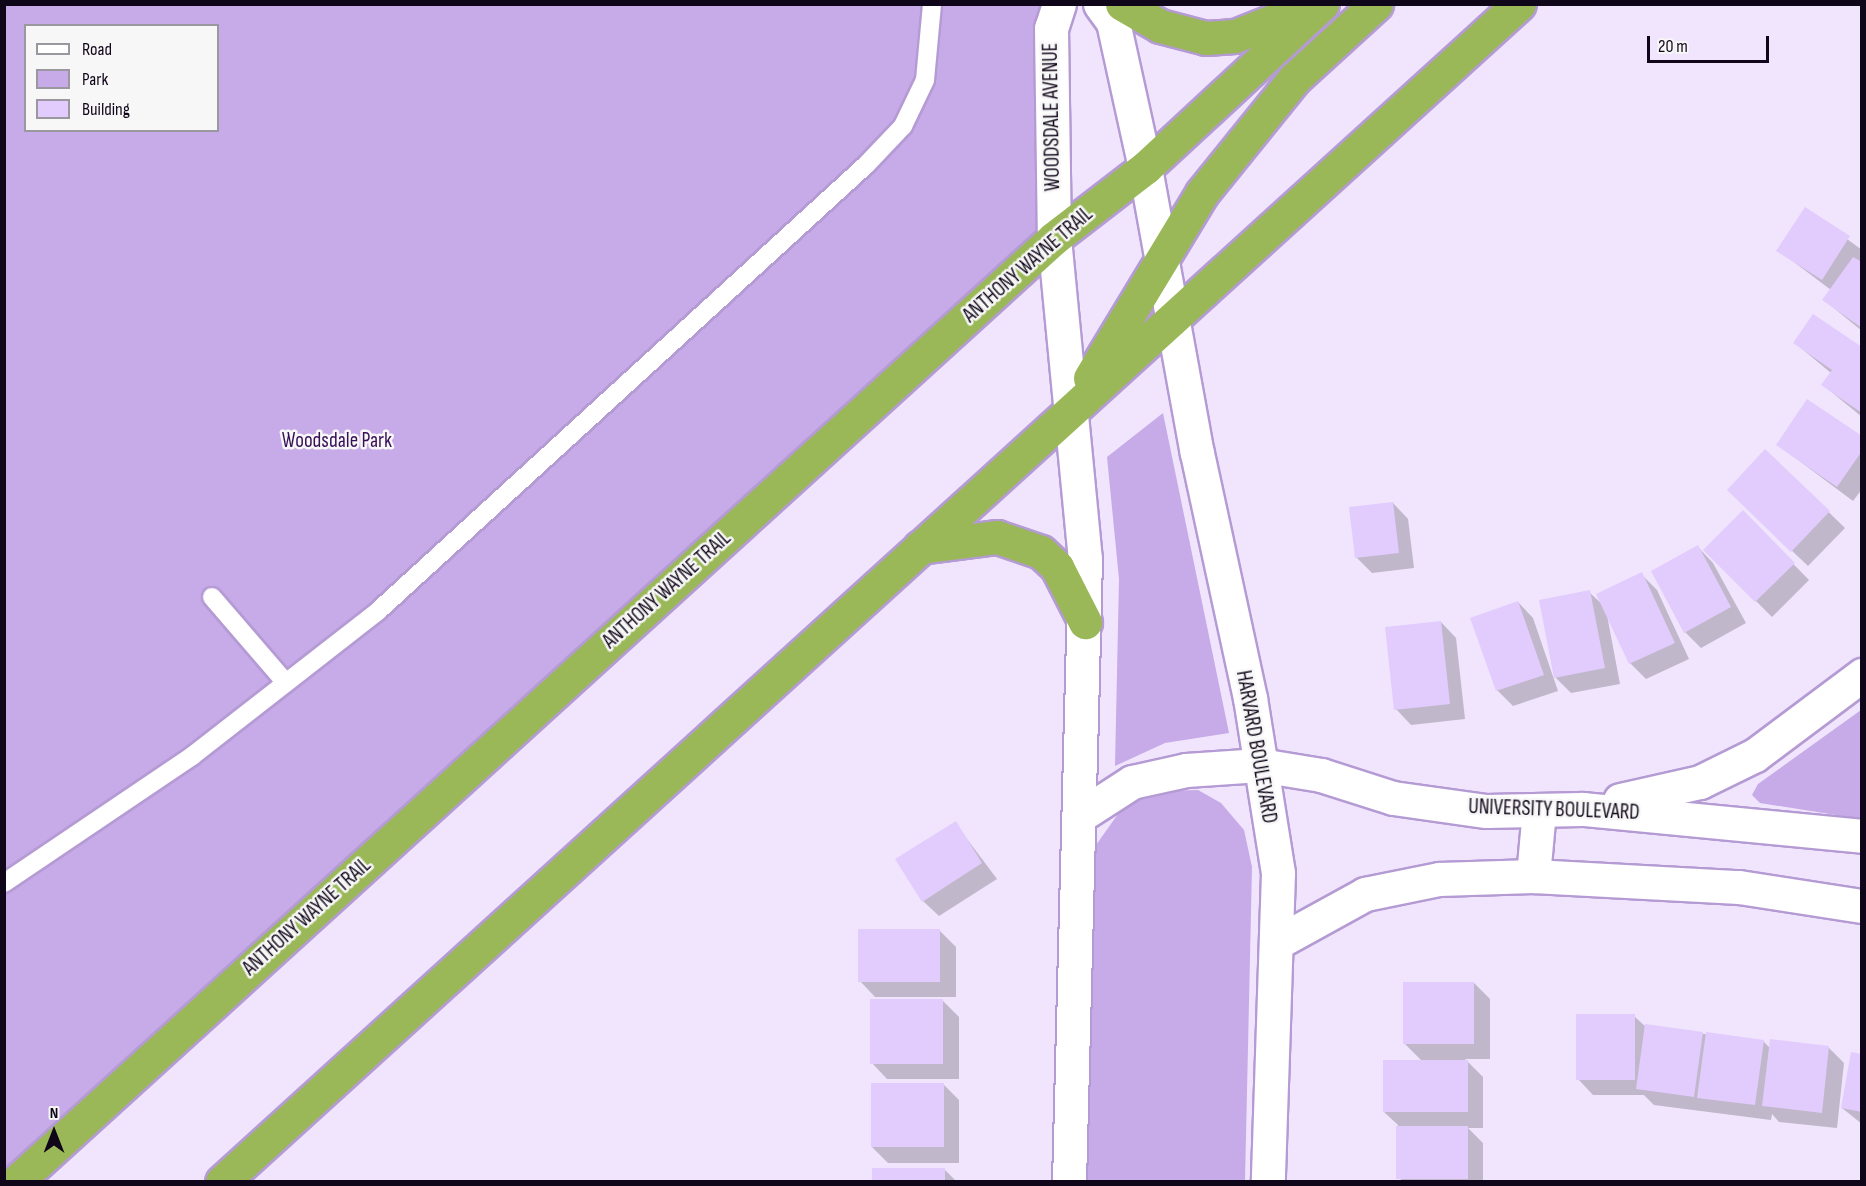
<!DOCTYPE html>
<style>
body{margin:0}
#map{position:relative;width:1866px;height:1186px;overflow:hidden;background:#f0e5fd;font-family:"Sofia Sans Condensed",sans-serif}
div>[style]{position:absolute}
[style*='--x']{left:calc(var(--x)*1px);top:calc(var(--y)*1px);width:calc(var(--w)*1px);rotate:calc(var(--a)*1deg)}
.green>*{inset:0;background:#c7aae8}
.shadow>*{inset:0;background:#0003}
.building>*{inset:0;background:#e2cbfd}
.roads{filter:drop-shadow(2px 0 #b59bd4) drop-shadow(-2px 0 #b59bd4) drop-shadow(0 2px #b59bd4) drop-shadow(0 -2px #b59bd4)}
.service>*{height:18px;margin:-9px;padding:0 9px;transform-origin:9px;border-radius:9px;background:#fff}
.minor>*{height:33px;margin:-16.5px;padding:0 16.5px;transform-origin:16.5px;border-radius:16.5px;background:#fff}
.tertiary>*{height:33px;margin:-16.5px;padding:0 16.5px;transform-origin:16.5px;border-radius:16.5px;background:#fff}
.trunk>*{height:33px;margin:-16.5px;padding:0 16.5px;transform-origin:16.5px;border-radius:16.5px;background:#9ab858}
span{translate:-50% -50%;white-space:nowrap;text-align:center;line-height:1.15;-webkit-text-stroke:5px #f7f7f7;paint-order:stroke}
.street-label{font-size:21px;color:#100619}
.park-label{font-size:21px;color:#381057}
.frame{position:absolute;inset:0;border:6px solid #100619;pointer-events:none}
.legend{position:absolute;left:24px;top:24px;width:195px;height:108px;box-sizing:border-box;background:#f7f7f7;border:2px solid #9b979e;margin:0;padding:8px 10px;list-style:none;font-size:18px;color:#100619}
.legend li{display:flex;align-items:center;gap:12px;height:30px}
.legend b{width:30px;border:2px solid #9b979e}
.north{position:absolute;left:24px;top:1102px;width:60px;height:60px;-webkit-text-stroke:4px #f7f7f7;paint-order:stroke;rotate:0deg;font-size:16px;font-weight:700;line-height:24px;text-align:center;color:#100619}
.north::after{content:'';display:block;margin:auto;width:21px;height:27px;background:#100619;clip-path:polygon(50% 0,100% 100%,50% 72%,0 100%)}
.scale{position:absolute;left:1647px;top:36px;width:122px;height:27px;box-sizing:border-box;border:3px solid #100619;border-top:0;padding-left:8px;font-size:18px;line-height:21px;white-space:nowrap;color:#100619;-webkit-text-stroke:4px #f7f7f7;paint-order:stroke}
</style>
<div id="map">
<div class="green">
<div style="clip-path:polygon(evenodd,5px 5px,1059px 5px,1054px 238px,5px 1182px,5px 5px,26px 26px,218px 26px,218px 130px,26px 130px,26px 26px)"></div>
<div style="clip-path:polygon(1163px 413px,1229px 733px,1165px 743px,1115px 766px,1119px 579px,1107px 457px)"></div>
<div style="clip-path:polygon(1861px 710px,1861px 819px,1760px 803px,1752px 795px,1758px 784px)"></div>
<div style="clip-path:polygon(1198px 790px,1221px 803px,1244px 830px,1252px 867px,1245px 1181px,1086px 1182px,1096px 845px,1123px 807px,1158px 791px)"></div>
</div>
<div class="shadow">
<div style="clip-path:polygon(1806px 209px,1862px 250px,1862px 331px,1824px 300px,1831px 290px,1778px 250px)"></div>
<div style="clip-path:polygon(1795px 343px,1862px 349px,1862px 417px,1823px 385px,1831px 373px)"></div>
<div style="clip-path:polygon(1862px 438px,1862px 489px,1853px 501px,1778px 445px)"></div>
<div style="clip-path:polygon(1766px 451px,1845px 528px,1808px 566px,1744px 505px)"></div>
<div style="clip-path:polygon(1393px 503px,1408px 519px,1414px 568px,1372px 573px,1357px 558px)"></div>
<div style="clip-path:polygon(1743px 513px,1809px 580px,1772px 617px,1705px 550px)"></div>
<div style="clip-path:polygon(1698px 547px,1713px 563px,1746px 623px,1701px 648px,1685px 632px)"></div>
<div style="clip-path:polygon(1641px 574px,1657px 590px,1689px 659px,1646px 679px,1630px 663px,1607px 615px,1620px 684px,1571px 693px,1555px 677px,1589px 592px,1603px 605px)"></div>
<div style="clip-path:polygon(1518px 602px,1533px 618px,1558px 691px,1513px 706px,1497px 690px)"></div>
<div style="clip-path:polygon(1441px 622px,1456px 638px,1465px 719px,1411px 725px,1396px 709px)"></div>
<div style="clip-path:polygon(955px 823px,997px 879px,939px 916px,923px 901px)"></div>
<div style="clip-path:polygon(940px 931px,956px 947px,956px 997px,875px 997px,860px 981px)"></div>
<div style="clip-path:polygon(1474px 983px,1490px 999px,1490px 1059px,1465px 1059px,1483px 1077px,1483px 1128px,1468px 1128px,1483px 1143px,1483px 1182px,1401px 1182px,1398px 1125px,1384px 1112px,1422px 1061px,1404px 1043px)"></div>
<div style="clip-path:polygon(943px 1001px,959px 1017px,959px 1079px,887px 1079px,872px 1063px)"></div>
<div style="clip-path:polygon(1634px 1016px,1646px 1027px,1763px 1041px,1770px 1048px,1828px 1047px,1844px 1063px,1837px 1128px,1779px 1122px,1772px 1114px,1771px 1120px,1654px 1105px,1644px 1095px,1593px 1095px,1578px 1079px)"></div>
<div style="clip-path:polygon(1862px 1056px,1862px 1124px,1842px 1108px)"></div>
<div style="clip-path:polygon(943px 1084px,959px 1100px,959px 1163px,888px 1163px,872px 1147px)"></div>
<div style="clip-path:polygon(944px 1169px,957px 1182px,873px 1182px)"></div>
</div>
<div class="building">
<div style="clip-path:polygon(1805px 207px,1850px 236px,1822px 280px,1776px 251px)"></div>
<div style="clip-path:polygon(1853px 257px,1862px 262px,1862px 328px,1822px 300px)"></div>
<div style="clip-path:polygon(1813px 314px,1862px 347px,1862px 413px,1821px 385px,1832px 370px,1793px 343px)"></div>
<div style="clip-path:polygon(1807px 399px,1862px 436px,1862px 451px,1837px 487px,1776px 445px)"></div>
<div style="clip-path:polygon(1765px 449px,1830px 511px,1791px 552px,1727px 490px)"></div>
<div style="clip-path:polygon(1393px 502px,1399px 553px,1355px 558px,1349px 507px)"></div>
<div style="clip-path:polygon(1743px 510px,1795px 563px,1755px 602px,1703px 550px)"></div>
<div style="clip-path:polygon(1698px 545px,1731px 607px,1684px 633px,1651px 571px)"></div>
<div style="clip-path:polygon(1642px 572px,1675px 643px,1629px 664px,1596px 594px)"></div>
<div style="clip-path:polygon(1590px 590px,1605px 668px,1554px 678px,1539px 600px)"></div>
<div style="clip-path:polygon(1518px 601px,1544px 675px,1496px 691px,1470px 618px)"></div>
<div style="clip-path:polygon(1441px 621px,1450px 704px,1394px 710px,1385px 627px)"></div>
<div style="clip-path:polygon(956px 821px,982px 863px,922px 902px,895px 859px)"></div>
<div style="clip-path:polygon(858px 929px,940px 929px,940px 982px,858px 982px)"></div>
<div style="clip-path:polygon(1403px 982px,1474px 982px,1474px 1044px,1403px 1044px)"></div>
<div style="clip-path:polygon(870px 999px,943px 999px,943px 1064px,870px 1064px)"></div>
<div style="clip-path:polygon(1576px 1014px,1635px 1014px,1635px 1080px,1576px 1080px)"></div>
<div style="clip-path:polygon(1645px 1024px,1703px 1032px,1694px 1097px,1636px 1089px)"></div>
<div style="clip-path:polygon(1706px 1032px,1764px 1040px,1755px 1105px,1697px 1098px)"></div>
<div style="clip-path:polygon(1770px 1039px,1829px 1046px,1822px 1113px,1762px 1106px)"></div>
<div style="clip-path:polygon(1851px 1052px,1862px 1054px,1862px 1112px,1841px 1108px)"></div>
<div style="clip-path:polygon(1383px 1060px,1468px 1060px,1468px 1112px,1383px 1112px)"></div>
<div style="clip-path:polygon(871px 1083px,944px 1083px,944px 1147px,871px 1147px)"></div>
<div style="clip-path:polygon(1396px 1126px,1468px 1126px,1468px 1179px,1396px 1179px)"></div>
<div style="clip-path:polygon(872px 1168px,945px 1168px,945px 1182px,872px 1182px)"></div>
</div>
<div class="roads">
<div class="service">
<div style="--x:212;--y:597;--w:113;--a:49.3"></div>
<div style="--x:4;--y:883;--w:227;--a:-34"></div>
<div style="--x:192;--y:756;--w:236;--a:-37.9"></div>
<div style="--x:378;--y:611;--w:661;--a:-42.43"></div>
<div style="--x:866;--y:165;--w:54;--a:-46.5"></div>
<div style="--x:903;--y:126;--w:51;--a:-64.4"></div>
<div style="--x:925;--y:80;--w:76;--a:-84.7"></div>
</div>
<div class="minor">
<div style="--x:1620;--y:800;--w:82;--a:-12.7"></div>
<div style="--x:1700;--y:782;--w:61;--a:-26.1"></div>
<div style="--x:1755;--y:755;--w:134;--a:-36.8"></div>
<div style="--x:1081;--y:815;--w:61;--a:-32.9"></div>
<div style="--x:1132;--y:782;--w:55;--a:-12.5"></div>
<div style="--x:1186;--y:770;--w:74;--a:-3.9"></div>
<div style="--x:1260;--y:765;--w:62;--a:9.3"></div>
<div style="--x:1321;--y:775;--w:76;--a:17.7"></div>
<div style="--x:1393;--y:798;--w:94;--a:8"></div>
<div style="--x:1486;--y:811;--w:97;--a:-1.2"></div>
<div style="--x:1583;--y:809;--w:280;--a:5.5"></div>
<div style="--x:1533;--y:876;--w:66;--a:-84.8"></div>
<div style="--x:1276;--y:943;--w:102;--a:-28.8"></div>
<div style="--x:1365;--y:894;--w:76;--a:-11.5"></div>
<div style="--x:1439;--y:879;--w:94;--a:-1.8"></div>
<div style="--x:1533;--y:876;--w:206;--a:3.1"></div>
<div style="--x:1739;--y:887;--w:124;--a:8.8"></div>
</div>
<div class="tertiary">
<div style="--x:1059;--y:4;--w:25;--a:108"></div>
<div style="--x:1051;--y:28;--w:210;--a:89.2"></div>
<div style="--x:1054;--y:238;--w:322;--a:84.5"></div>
<div style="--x:1085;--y:559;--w:623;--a:91.47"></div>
<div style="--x:1100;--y:4;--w:22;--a:54"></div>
<div style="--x:1113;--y:22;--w:149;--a:77.6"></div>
<div style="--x:1145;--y:168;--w:290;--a:79.7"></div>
<div style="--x:1197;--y:453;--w:251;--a:77.8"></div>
<div style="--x:1250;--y:698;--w:177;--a:80.9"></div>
<div style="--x:1278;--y:873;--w:309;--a:91.9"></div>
</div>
<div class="trunk">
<div style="--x:1122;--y:4;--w:44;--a:30.1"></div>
<div style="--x:1160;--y:26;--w:48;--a:14.6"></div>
<div style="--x:1206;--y:38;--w:29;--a:-4"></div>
<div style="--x:1235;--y:36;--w:79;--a:-21.7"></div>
<div style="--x:1090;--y:378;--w:216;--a:-58.8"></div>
<div style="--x:1202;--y:193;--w:146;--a:-51.1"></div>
<div style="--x:1294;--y:79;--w:111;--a:-42.4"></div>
<div style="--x:920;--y:547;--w:78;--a:-7.4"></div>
<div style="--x:997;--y:537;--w:46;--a:18.8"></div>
<div style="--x:1041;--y:552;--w:22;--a:43"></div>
<div style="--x:1057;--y:567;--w:62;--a:63"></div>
<div style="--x:16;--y:1182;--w:1403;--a:-42.28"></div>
<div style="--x:1054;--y:238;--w:115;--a:-37.6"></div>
<div style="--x:1145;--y:168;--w:241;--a:-42.8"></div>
<div style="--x:222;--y:1182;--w:1752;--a:-42.25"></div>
</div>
</div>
<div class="street-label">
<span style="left:1052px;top:117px;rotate:-91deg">WOODSDALE AVENUE</span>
<span style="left:1028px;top:265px;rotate:-41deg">ANTHONY WAYNE TRAIL</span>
<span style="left:667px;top:590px;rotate:-42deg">ANTHONY WAYNE TRAIL</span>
<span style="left:1256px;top:747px;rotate:80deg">HARVARD BOULEVARD</span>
<span style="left:1554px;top:810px;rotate:2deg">UNIVERSITY BOULEVARD</span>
<span style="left:307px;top:917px;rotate:-42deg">ANTHONY WAYNE TRAIL</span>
</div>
<div class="park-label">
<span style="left:337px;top:441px">Woodsdale Park</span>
</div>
<div class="frame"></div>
<ul class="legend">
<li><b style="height:8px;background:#fff"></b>Road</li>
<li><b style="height:16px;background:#c7aae8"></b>Park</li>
<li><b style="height:16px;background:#e2cbfd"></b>Building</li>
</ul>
<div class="north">N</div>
<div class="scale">20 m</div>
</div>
